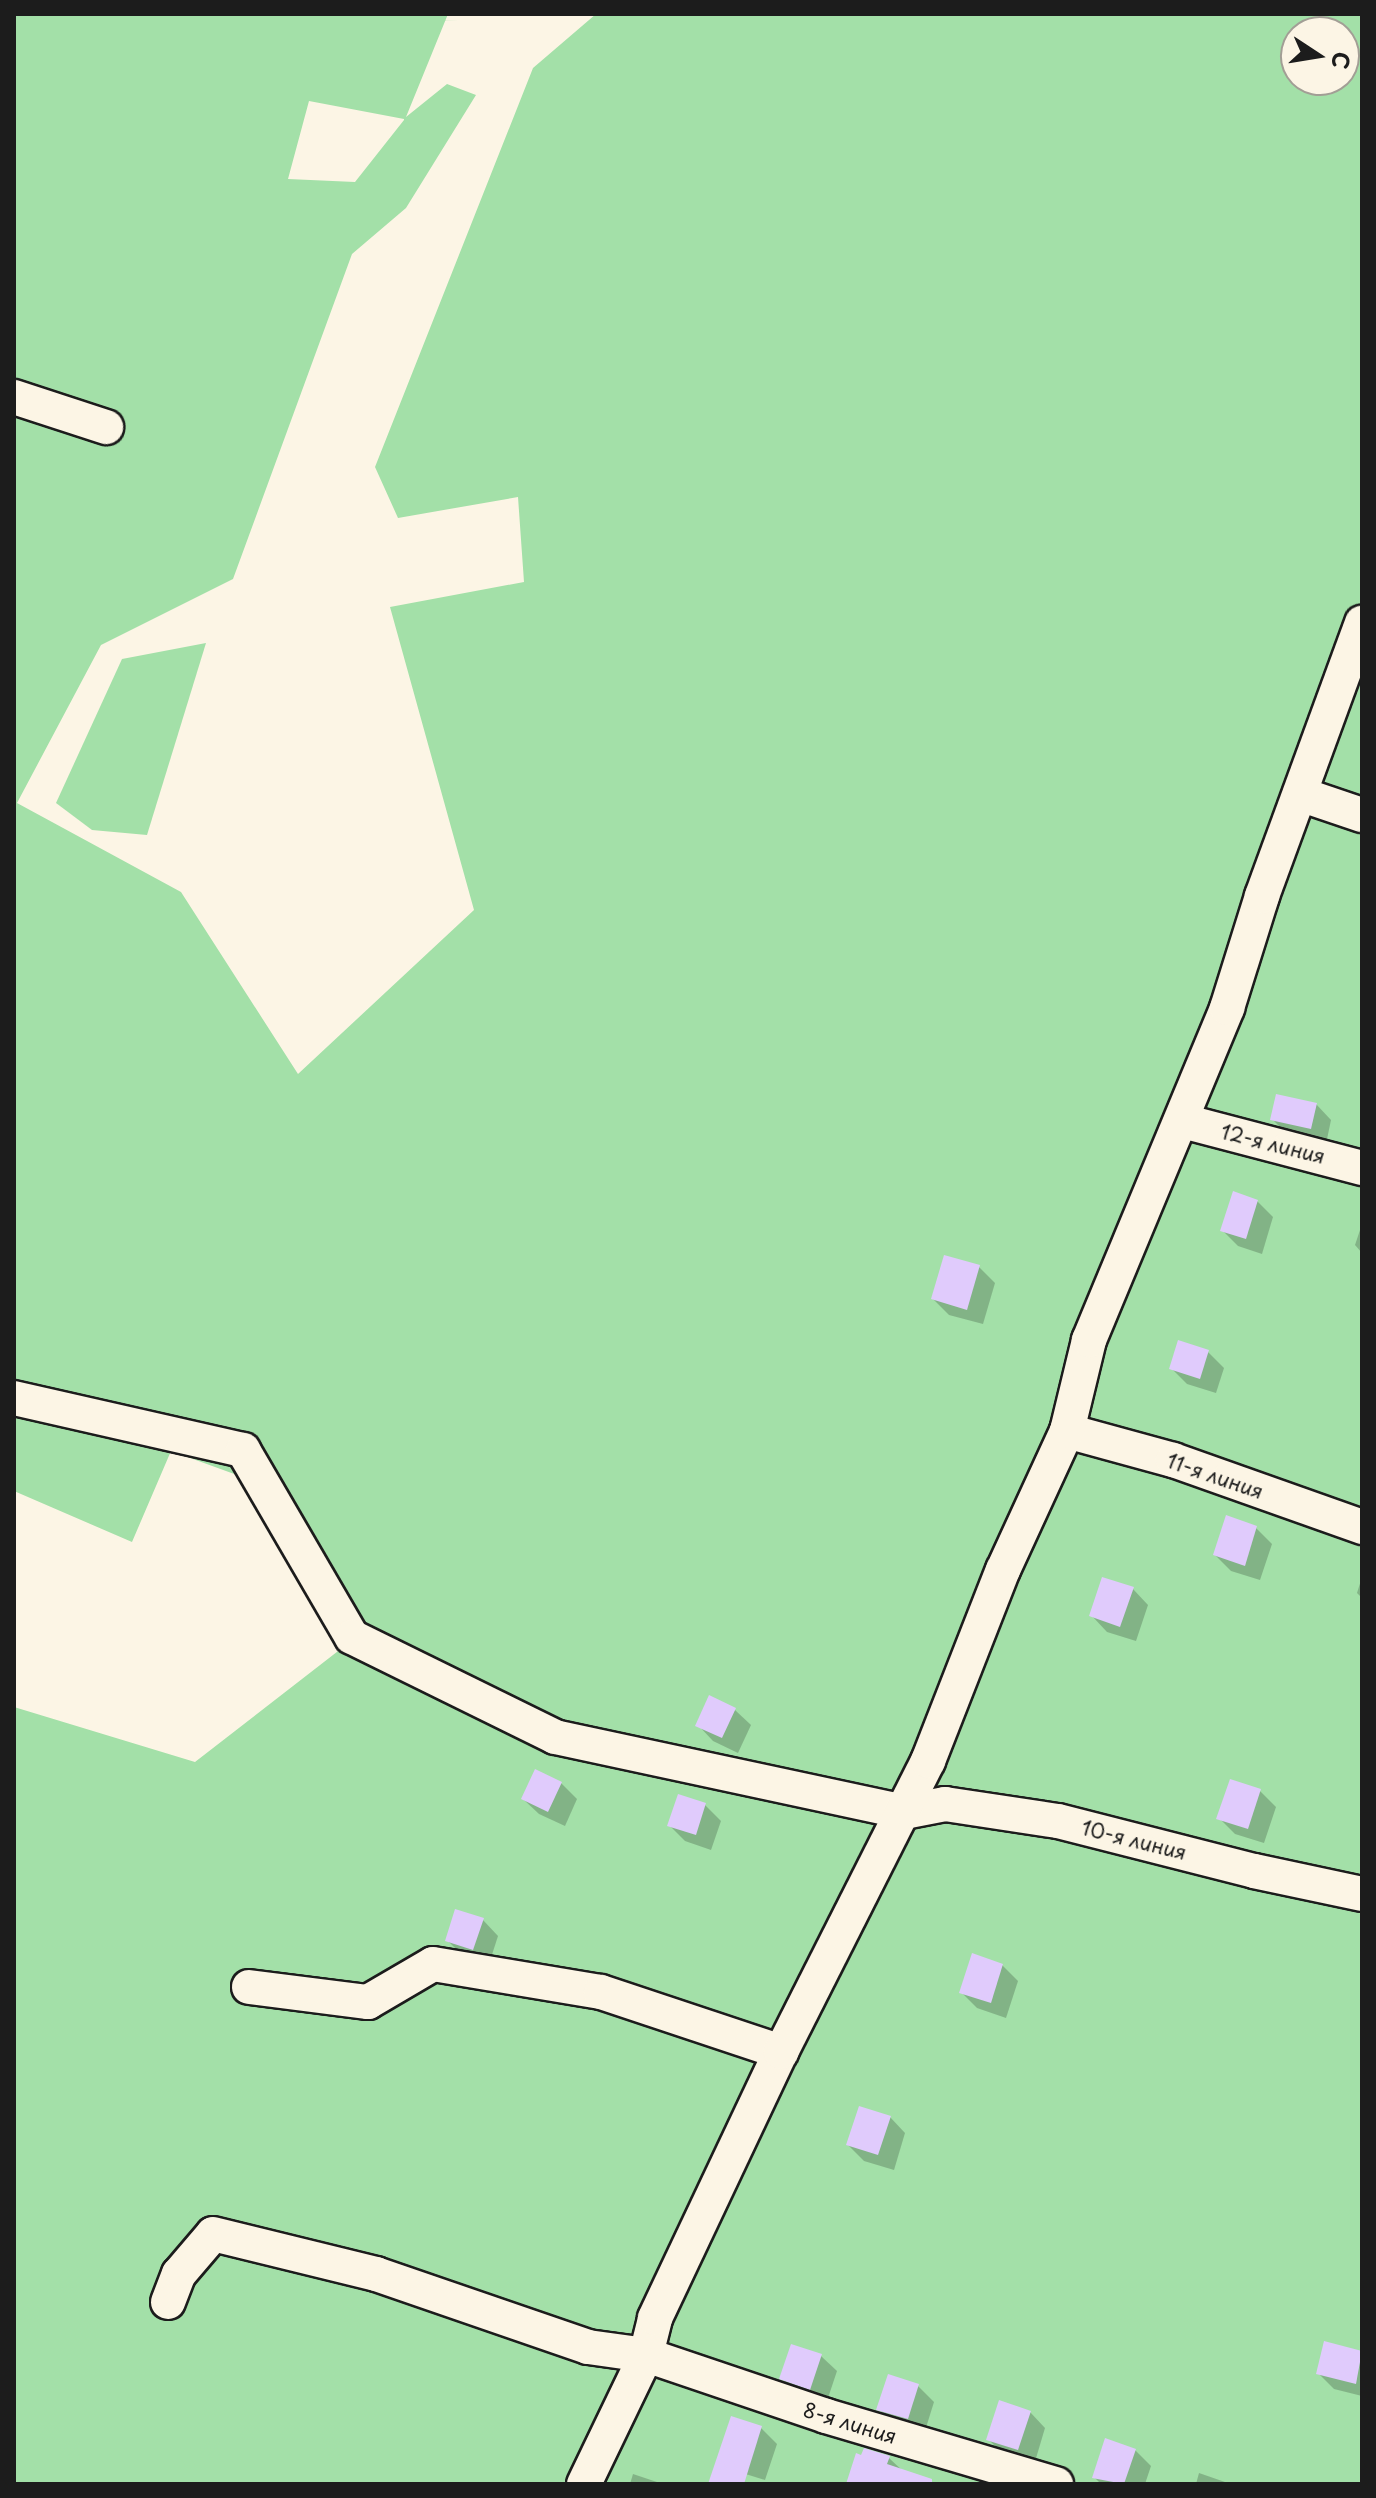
<!DOCTYPE html>
<meta charset="utf-8">
<style>
body{margin:0}
#map{position:relative;width:1376px;height:2498px;overflow:hidden;background:#fcf5e5;font-family:"Playpen Sans",sans-serif}
div>[style]{position:absolute}
[style*='--x']{left:calc(var(--x)*1px);top:calc(var(--y)*1px);width:calc(var(--w)*1px);rotate:calc(var(--a)*1deg)}
.green>*{inset:0;background:#a3e0a8}
.shadow>*{inset:0;background:#0003}
.building>*{inset:0;background:#e0cbfc}
.roads{filter:drop-shadow(2px 0 #1c1c1c) drop-shadow(-2px 0 #1c1c1c) drop-shadow(0 2px #1c1c1c) drop-shadow(0 -2px #1c1c1c)}
.minor>*{height:34px;margin:-17px;padding:0 17px;transform-origin:17px;border-radius:17px;background:#fcf5e5}
span{translate:-50% -50%;white-space:nowrap;text-align:center;line-height:1.15;-webkit-text-stroke:6px #fcf5e5;paint-order:stroke}
.street-label{font-size:20px;color:#1c1c1c}
.frame{position:absolute;inset:0;border:16px solid #1c1c1c;pointer-events:none}
.north{position:absolute;left:1280px;top:16px;width:80px;height:80px;box-sizing:border-box;background:#fcf5e5;border:2px solid #a29e95;border-radius:50%;rotate:102deg;font-size:22px;font-weight:700;line-height:32px;text-align:center;color:#1c1c1c}
.north::after{content:'';display:block;margin:auto;width:28px;height:36px;background:#1c1c1c;clip-path:polygon(50% 0,100% 100%,50% 72%,0 100%)}
</style>
<div id="map">
<div class="green">
<div style="clip-path:polygon(evenodd,14px 14px,448px 14px,406px 117px,447px 84px,476px 95px,406px 208px,352px 254px,233px 579px,101px 645px,17px 803px,181px 892px,298px 1074px,474px 910px,390px 607px,524px 582px,518px 497px,398px 518px,375px 467px,533px 68px,596px 14px,1362px 14px,1362px 2484px,14px 2484px,14px 1707px,195px 1762px,342px 1648px,248px 1479px,171px 1451px,132px 1542px,14px 1491px,14px 14px,1296px 32px,1344px 32px,1344px 80px,1296px 80px,1296px 32px,14px 14px,309px 101px,404px 119px,404px 120px,355px 182px,288px 179px,309px 101px)"></div>
<div style="clip-path:polygon(206px 643px,147px 835px,92px 830px,56px 803px,122px 659px)"></div>
</div>
<div class="shadow">
<div style="clip-path:polygon(1316px 1104px,1331px 1120px,1326px 1144px,1288px 1135px,1272px 1119px)"></div>
<div style="clip-path:polygon(1257px 1201px,1273px 1217px,1262px 1254px,1238px 1246px,1222px 1230px)"></div>
<div style="clip-path:polygon(1362px 1224px,1362px 1253px,1355px 1245px)"></div>
<div style="clip-path:polygon(979px 1267px,995px 1283px,983px 1324px,949px 1315px,933px 1299px)"></div>
<div style="clip-path:polygon(1208px 1352px,1224px 1368px,1216px 1393px,1187px 1384px,1171px 1368px)"></div>
<div style="clip-path:polygon(1256px 1528px,1272px 1544px,1260px 1580px,1231px 1571px,1215px 1555px)"></div>
<div style="clip-path:polygon(1362px 1577px,1362px 1598px,1357px 1593px)"></div>
<div style="clip-path:polygon(1133px 1589px,1148px 1605px,1136px 1641px,1107px 1632px,1092px 1616px)"></div>
<div style="clip-path:polygon(735px 1710px,751px 1725px,738px 1753px,713px 1741px,698px 1725px)"></div>
<div style="clip-path:polygon(561px 1783px,577px 1799px,565px 1826px,539px 1814px,523px 1799px)"></div>
<div style="clip-path:polygon(1260px 1791px,1276px 1807px,1264px 1843px,1235px 1834px,1219px 1818px)"></div>
<div style="clip-path:polygon(705px 1805px,721px 1821px,711px 1850px,685px 1841px,669px 1825px)"></div>
<div style="clip-path:polygon(483px 1920px,498px 1936px,489px 1964px,463px 1956px,447px 1940px)"></div>
<div style="clip-path:polygon(1002px 1965px,1018px 1981px,1006px 2018px,977px 2008px,961px 1992px)"></div>
<div style="clip-path:polygon(890px 2117px,905px 2133px,894px 2170px,864px 2161px,848px 2145px)"></div>
<div style="clip-path:polygon(1326px 2344px,1362px 2353px,1362px 2396px,1334px 2389px,1318px 2373px)"></div>
<div style="clip-path:polygon(821px 2356px,837px 2371px,826px 2404px,798px 2394px,782px 2379px)"></div>
<div style="clip-path:polygon(918px 2386px,934px 2402px,924px 2434px,894px 2425px,879px 2409px)"></div>
<div style="clip-path:polygon(1030px 2412px,1045px 2428px,1034px 2465px,1004px 2455px,989px 2440px)"></div>
<div style="clip-path:polygon(761px 2428px,777px 2444px,765px 2480px,736px 2471px)"></div>
<div style="clip-path:polygon(1135px 2450px,1151px 2466px,1145px 2484px,1101px 2484px,1094px 2477px)"></div>
<div style="clip-path:polygon(862px 2458px,889px 2458px,905px 2473px,901px 2484px,848px 2484px)"></div>
<div style="clip-path:polygon(1199px 2473px,1225px 2482px,1228px 2484px,1196px 2484px)"></div>
<div style="clip-path:polygon(633px 2474px,663px 2484px,630px 2484px)"></div>
</div>
<div class="building">
<div style="clip-path:polygon(1276px 1094px,1317px 1103px,1311px 1129px,1270px 1120px)"></div>
<div style="clip-path:polygon(1233px 1191px,1258px 1200px,1246px 1239px,1220px 1231px)"></div>
<div style="clip-path:polygon(944px 1255px,980px 1265px,967px 1310px,931px 1299px)"></div>
<div style="clip-path:polygon(1178px 1340px,1209px 1350px,1200px 1379px,1169px 1369px)"></div>
<div style="clip-path:polygon(1226px 1515px,1257px 1526px,1245px 1566px,1213px 1555px)"></div>
<div style="clip-path:polygon(1102px 1577px,1134px 1587px,1120px 1627px,1089px 1616px)"></div>
<div style="clip-path:polygon(709px 1695px,736px 1708px,722px 1738px,695px 1726px)"></div>
<div style="clip-path:polygon(535px 1769px,562px 1782px,548px 1812px,521px 1799px)"></div>
<div style="clip-path:polygon(1230px 1779px,1261px 1789px,1248px 1829px,1216px 1819px)"></div>
<div style="clip-path:polygon(678px 1794px,706px 1803px,696px 1835px,667px 1826px)"></div>
<div style="clip-path:polygon(455px 1909px,484px 1918px,473px 1950px,445px 1941px)"></div>
<div style="clip-path:polygon(972px 1953px,1003px 1964px,991px 2003px,959px 1993px)"></div>
<div style="clip-path:polygon(859px 2106px,891px 2116px,878px 2155px,846px 2145px)"></div>
<div style="clip-path:polygon(1324px 2341px,1362px 2351px,1356px 2384px,1316px 2374px)"></div>
<div style="clip-path:polygon(791px 2344px,822px 2354px,810px 2390px,779px 2379px)"></div>
<div style="clip-path:polygon(888px 2374px,919px 2384px,908px 2419px,876px 2410px)"></div>
<div style="clip-path:polygon(999px 2400px,1031px 2411px,1018px 2450px,986px 2440px)"></div>
<div style="clip-path:polygon(731px 2416px,762px 2426px,744px 2484px,708px 2484px)"></div>
<div style="clip-path:polygon(1105px 2438px,1136px 2449px,1124px 2484px,1092px 2478px)"></div>
<div style="clip-path:polygon(864px 2448px,890px 2456px,887px 2464px,932px 2479px,932px 2484px,846px 2484px,856px 2453px,861px 2455px)"></div>
</div>
<div class="roads">
<div class="minor">
<div style="--x:14;--y:397;--w:97;--a:18.1"></div>
<div style="--x:1300;--y:794;--w:65;--a:18.7"></div>
<div style="--x:1183;--y:1121;--w:185;--a:14.7"></div>
<div style="--x:14;--y:1398;--w:235;--a:12.8"></div>
<div style="--x:243;--y:1450;--w:216;--a:59.8"></div>
<div style="--x:352;--y:1637;--w:226;--a:26.2"></div>
<div style="--x:555;--y:1737;--w:357;--a:12.1"></div>
<div style="--x:904;--y:1812;--w:42;--a:-11"></div>
<div style="--x:945;--y:1804;--w:114;--a:8.6"></div>
<div style="--x:1058;--y:1821;--w:202;--a:14.3"></div>
<div style="--x:1254;--y:1871;--w:110;--a:12"></div>
<div style="--x:1067;--y:1431;--w:110;--a:15.3"></div>
<div style="--x:1173;--y:1460;--w:201;--a:19.5"></div>
<div style="--x:249;--y:1987;--w:120;--a:7.2"></div>
<div style="--x:368;--y:2002;--w:75;--a:-30.3"></div>
<div style="--x:433;--y:1964;--w:170;--a:9.5"></div>
<div style="--x:601;--y:1992;--w:190;--a:18.4"></div>
<div style="--x:168;--y:2302;--w:30;--a:-69"></div>
<div style="--x:179;--y:2274;--w:52;--a:-49.6"></div>
<div style="--x:213;--y:2234;--w:168;--a:13.8"></div>
<div style="--x:376;--y:2274;--w:224;--a:19"></div>
<div style="--x:588;--y:2347;--w:59;--a:7.9"></div>
<div style="--x:646;--y:2355;--w:190;--a:18.7"></div>
<div style="--x:826;--y:2416;--w:240;--a:16.5"></div>
<div style="--x:584;--y:2484;--w:143;--a:-64.3"></div>
<div style="--x:646;--y:2355;--w:38;--a:-76"></div>
<div style="--x:655;--y:2318;--w:294;--a:-64.7"></div>
<div style="--x:781;--y:2052;--w:326;--a:-63.2"></div>
<div style="--x:928;--y:1761;--w:205;--a:-68.6"></div>
<div style="--x:1003;--y:1570;--w:153;--a:-65.3"></div>
<div style="--x:1067;--y:1431;--w:94;--a:-76.4"></div>
<div style="--x:1089;--y:1340;--w:360;--a:-67.4"></div>
<div style="--x:1227;--y:1008;--w:117;--a:-72.6"></div>
<div style="--x:1262;--y:896;--w:291;--a:-69.9"></div>
</div>
</div>
<div class="street-label">
<span style="left:1273px;top:1144px;rotate:14deg">12-я линия</span>
<span style="left:1215px;top:1476px;rotate:19deg">11-я линия</span>
<span style="left:1134px;top:1840px;rotate:14deg">10-я линия</span>
<span style="left:850px;top:2423px;rotate:17deg">8-я линия</span>
</div>
<div class="frame"></div>
<div class="north">С</div>
</div>
